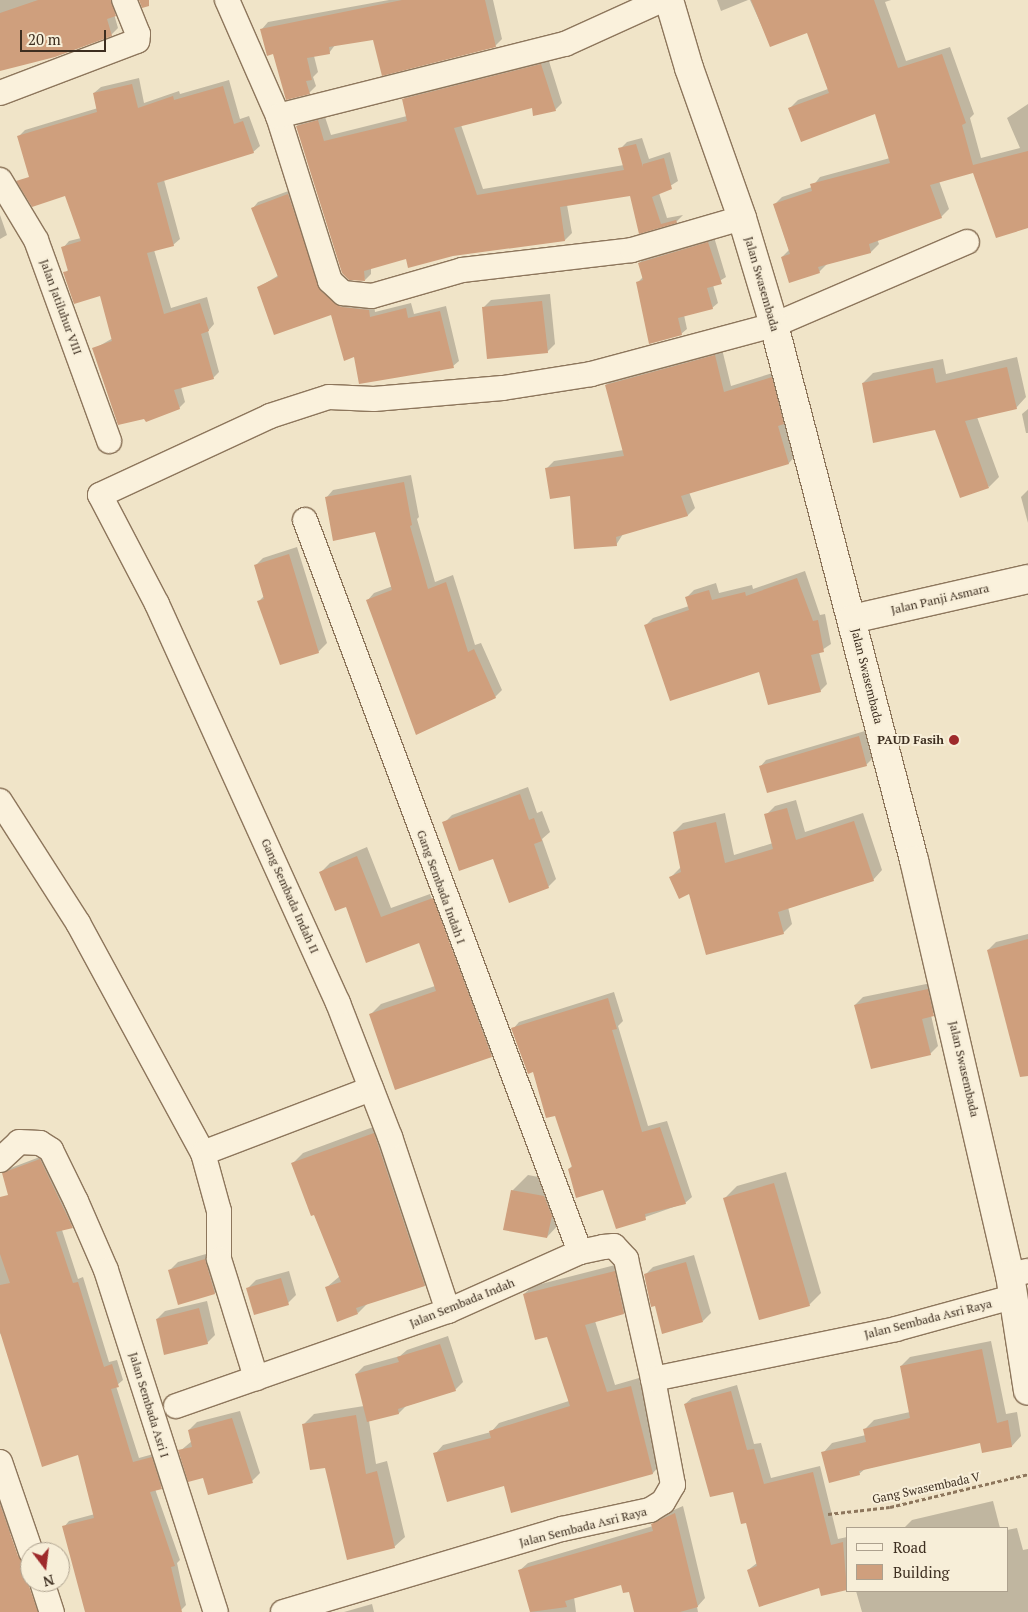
<!DOCTYPE html>
<style>
body{margin:0}
#map{position:relative;width:1028px;height:1612px;overflow:hidden;background:#f0e4c8;font-family:"PT Serif",serif}
div>[style]{position:absolute}
[style*='--x']{left:calc(var(--x)*1px);top:calc(var(--y)*1px);width:calc(var(--w)*1px);rotate:calc(var(--a)*1deg)}
.shadow>*{inset:0;background:#0003}
.building>*{inset:0;background:#cf9f7d}
.path>*{height:3px;margin-top:-1.5px;transform-origin:0;background:repeating-linear-gradient(90deg,#8d765c 0 4px,transparent 0 6.5px)}
.roads{filter:drop-shadow(1px 0 #8d765c) drop-shadow(-1px 0 #8d765c) drop-shadow(0 1px #8d765c) drop-shadow(0 -1px #8d765c)}
.minor>*{height:24px;margin:-12px;padding:0 12px;transform-origin:12px;border-radius:12px;background:#faf1dc}
.tertiary>*{height:28px;margin:-14px;padding:0 14px;transform-origin:14px;border-radius:14px;background:#faf1dc}
.dots>*{width:14px;height:14px;translate:-50% -50%;box-sizing:border-box;border:2px solid #f7eed8;border-radius:50%}
span{translate:-50% -50%;white-space:nowrap;text-align:center;line-height:1.15;-webkit-text-stroke:4px #f7eed8;paint-order:stroke}
.street-label{font-size:12px;color:#3d2e20}
.poi-label{font-size:12px;color:#3d2e20;font-weight:700}
.right{translate:-100% -50%;text-align:right}
.legend{position:absolute;left:846px;top:1527px;width:162px;height:65px;box-sizing:border-box;background:#f7eed8;border:1px solid #ada18e;margin:0;padding:6px 9px;list-style:none;font-size:15px;color:#3d2e20}
.legend li{display:flex;align-items:center;gap:10px;height:25px}
.legend b{width:25px;border:1px solid #ada18e}
.north{position:absolute;left:20px;top:1542px;width:50px;height:50px;box-sizing:border-box;background:#f7eed8;border:1px solid #ada18e;border-radius:50%;rotate:165deg;font-size:14px;font-weight:700;line-height:20px;text-align:center;color:#3d2e20}
.north::after{content:'';display:block;margin:auto;width:18px;height:22px;background:#9e2a2b;clip-path:polygon(50% 0,100% 100%,50% 72%,0 100%)}
.scale{position:absolute;left:20px;top:30px;width:86px;height:22px;box-sizing:border-box;border:2px solid #3d2e20;border-top:0;padding-left:6px;font-size:15px;line-height:18px;white-space:nowrap;color:#3d2e20;-webkit-text-stroke:4px #f7eed8;paint-order:stroke}
</style>
<div id="map">
<div class="shadow">
<div style="clip-path:polygon(0 0,117px 0,120px 9px,114px 14px,118px 28px,111px 35px,0 70px)"></div>
<div style="clip-path:polygon(389px 0,493px 0,502px 39px,495px 46px,374px 39px,335px 45px,329px 53px,314px 56px,318px 72px,313px 77px,316px 86px,309px 93px,274px 53px,262px 29px,268px 22px)"></div>
<div style="clip-path:polygon(717px 0,748px 0,721px 11px)"></div>
<div style="clip-path:polygon(750px 0,891px 0,885px 2px,906px 61px,950px 47px,974px 114px,970px 118px,981px 158px,1020px 148px,1007px 118px,1028px 104px,1028px 227px,974px 172px,939px 181px,949px 209px,941px 217px,877px 239px,879px 244px,871px 252px,827px 264px,819px 272px,782px 257px,789px 250px,774px 205px,782px 197px,812px 187px,820px 177px,890px 158px,876px 112px,790px 108px,798px 100px,828px 89px,807px 31px,771px 46px)"></div>
<div style="clip-path:polygon(548px 58px,562px 103px,555px 110px,533px 106px,461px 125px,483px 189px,624px 165px,620px 149px,627px 142px,642px 138px,649px 159px,670px 152px,678px 181px,659px 193px,667px 218px,683px 215px,676px 222px,640px 232px,631px 194px,567px 205px,572px 233px,565px 240px,407px 257px,371px 268px,371px 274px,365px 280px,297px 126px,304px 120px,324px 114px,331px 135px,407px 116px,403px 100px,410px 93px)"></div>
<div style="clip-path:polygon(139px 78px,144px 103px,179px 91px,180px 94px,229px 80px,240px 119px,249px 116px,260px 146px,253px 152px,164px 180px,180px 239px,173px 245px,154px 250px,171px 308px,207px 297px,214px 324px,208px 331px,219px 372px,213px 378px,181px 387px,185px 402px,179px 408px,94px 349px,113px 338px,101px 294px,65px 273px,69px 269px,63px 248px,69px 241px,81px 238px,66px 194px,19px 136px,25px 130px,98px 108px,94px 93px,101px 87px)"></div>
<div style="clip-path:polygon(294px 189px,322px 279px,374px 304px,375px 312px,411px 303px,414px 314px,446px 306px,459px 361px,453px 366px,355px 356px,332px 314px,259px 287px,279px 275px,253px 208px,258px 202px)"></div>
<div style="clip-path:polygon(0 215px,7px 235px,0 239px)"></div>
<div style="clip-path:polygon(714px 237px,726px 277px,713px 285px,718px 303px,712px 308px,684px 315px,687px 329px,681px 334px,638px 282px,643px 277px,639px 263px,645px 258px)"></div>
<div style="clip-path:polygon(550px 294px,555px 344px,547px 352px,483px 308px,491px 300px)"></div>
<div style="clip-path:polygon(722px 349px,731px 386px,779px 371px,796px 455px,789px 463px,689px 492px,695px 508px,688px 515px,623px 534px,616px 545px,547px 468px,554px 461px,624px 450px,606px 385px,613px 378px)"></div>
<div style="clip-path:polygon(1017px 357px,1026px 397px,1016px 408px,977px 417px,999px 477px,989px 487px,936px 429px,863px 383px,873px 373px,943px 359px,946px 374px)"></div>
<div style="clip-path:polygon(1028px 409px,1028px 433px,1026px 433px,1022px 414px)"></div>
<div style="clip-path:polygon(411px 475px,419px 517px,417px 519px,435px 582px,453px 575px,475px 645px,481px 643px,502px 690px,495px 697px,367px 601px,374px 593px,393px 586px,376px 531px,326px 498px,333px 490px)"></div>
<div style="clip-path:polygon(1028px 490px,1028px 523px,1021px 497px)"></div>
<div style="clip-path:polygon(297px 547px,327px 643px,318px 652px,259px 601px,264px 596px,255px 566px,263px 558px)"></div>
<div style="clip-path:polygon(805px 571px,820px 615px,825px 614px,831px 644px,819px 652px,827px 684px,820px 691px,646px 625px,653px 618px,689px 606px,687px 597px,694px 590px,716px 583px,719px 593px,752px 585px,753px 589px)"></div>
<div style="clip-path:polygon(865px 731px,872px 759px,866px 765px,760px 767px,766px 760px)"></div>
<div style="clip-path:polygon(528px 787px,537px 813px,542px 811px,550px 832px,542px 839px,556px 879px,548px 887px,494px 857px,444px 823px,452px 815px)"></div>
<div style="clip-path:polygon(796px 800px,805px 832px,863px 813px,882px 870px,873px 880px,788px 907px,792px 924px,783px 933px,690px 893px,671px 877px,681px 867px,674px 832px,683px 823px,725px 813px,734px 855px,773px 843px,766px 815px,775px 806px)"></div>
<div style="clip-path:polygon(367px 847px,391px 908px,430px 894px,492px 1052px,432px 893px,443px 889px,501px 1046px,491px 1056px,371px 1014px,381px 1004px,435px 986px,420px 942px,347px 905px,320px 873px,330px 863px)"></div>
<div style="clip-path:polygon(1028px 934px,1028px 1070px,988px 950px,996px 942px)"></div>
<div style="clip-path:polygon(936px 982px,941px 1007px,931px 1015px,938px 1046px,930px 1054px,855px 1005px,863px 997px)"></div>
<div style="clip-path:polygon(614px 992px,623px 1021px,618px 1026px,648px 1126px,667px 1121px,692px 1197px,685px 1203px,617px 1227px,603px 1188px,569px 1169px,573px 1165px,556px 1114px,513px 1029px,519px 1022px)"></div>
<div style="clip-path:polygon(384px 1123px,435px 1274px,425px 1285px,368px 1303px,358px 1313px,327px 1287px,340px 1276px,293px 1163px,303px 1153px)"></div>
<div style="clip-path:polygon(45px 1155px,77px 1222px,62px 1230px,78px 1279px,83px 1277px,109px 1362px,117px 1360px,123px 1380px,116px 1386px,139px 1458px,157px 1453px,166px 1482px,155px 1489px,180px 1560px,177px 1563px,186px 1605px,181px 1610px,86px 1612px,64px 1527px,69px 1521px,95px 1514px,78px 1453px,0 1333px,0 1216px,20px 1231px,3px 1174px,8px 1169px)"></div>
<div style="clip-path:polygon(786px 1172px,821px 1293px,809px 1305px,725px 1198px,737px 1186px)"></div>
<div style="clip-path:polygon(528px 1175px,560px 1181px,562px 1221px,547px 1237px,512px 1191px)"></div>
<div style="clip-path:polygon(213px 1252px,223px 1285px,215px 1293px,179px 1303px,170px 1270px,178px 1262px)"></div>
<div style="clip-path:polygon(694px 1255px,711px 1313px,703px 1321px,645px 1275px,653px 1267px)"></div>
<div style="clip-path:polygon(623px 1263px,632px 1304px,624px 1313px,595px 1321px,615px 1385px,639px 1378px,661px 1464px,653px 1473px,505px 1484px,435px 1454px,443px 1445px,491px 1432px,499px 1423px,569px 1401px,548px 1335px,524px 1294px,533px 1286px)"></div>
<div style="clip-path:polygon(289px 1271px,296px 1295px,288px 1303px,248px 1288px,256px 1280px)"></div>
<div style="clip-path:polygon(207px 1301px,215px 1335px,207px 1343px,157px 1319px,165px 1311px)"></div>
<div style="clip-path:polygon(448px 1336px,463px 1382px,455px 1390px,406px 1406px,399px 1413px,369px 1421px,376px 1464px,387px 1461px,405px 1537px,394px 1547px,326px 1466px,304px 1424px,314px 1414px,364px 1406px,356px 1374px,364px 1366px,400px 1356px,407px 1350px)"></div>
<div style="clip-path:polygon(991px 1341px,1006px 1414px,1017px 1412px,1021px 1436px,1012px 1446px,983px 1451px,981px 1441px,865px 1469px,859px 1474px,823px 1453px,832px 1443px,866px 1435px,864px 1430px,874px 1420px,910px 1412px,901px 1366px,910px 1357px)"></div>
<div style="clip-path:polygon(737px 1385px,754px 1444px,761px 1443px,771px 1478px,820px 1466px,838px 1539px,847px 1537px,847px 1588px,820px 1587px,748px 1570px,757px 1563px,747px 1522px,733px 1490px,685px 1404px,692px 1398px)"></div>
<div style="clip-path:polygon(240px 1411px,260px 1473px,252px 1481px,204px 1476px,180px 1451px,192px 1441px,189px 1430px,197px 1422px)"></div>
<div style="clip-path:polygon(0 1485px,16px 1531px,0 1538px)"></div>
<div style="clip-path:polygon(993px 1501px,1000px 1528px,904px 1528px,912px 1520px)"></div>
<div style="clip-path:polygon(683px 1506px,705px 1598px,697px 1607px,698px 1612px,635px 1612px,629px 1590px,621px 1584px,574px 1597px,576px 1612px,531px 1612px,519px 1571px,528px 1563px,653px 1526px,660px 1516px)"></div>
<div style="clip-path:polygon(1017px 1528px,1023px 1550px,1028px 1549px,1028px 1612px,862px 1612px,856px 1591px,1007px 1591px,1007px 1530px)"></div>
<div style="clip-path:polygon(372px 1604px,374px 1612px,344px 1612px)"></div>
</div>
<div class="building">
<div style="clip-path:polygon(38px 0,111px 0,116px 16px,107px 19px,112px 36px,55px 57px,0 71px,0 13px)"></div>
<div style="clip-path:polygon(139px 0,149px 0,149px 6px,142px 8px)"></div>
<div style="clip-path:polygon(402px 0,485px 0,496px 47px,382px 76px,373px 40px,329px 47px,330px 54px,307px 58px,312px 80px,306px 81px,310px 94px,286px 100px,273px 54px,267px 56px,260px 29px)"></div>
<div style="clip-path:polygon(751px 0,874px 0,898px 68px,942px 54px,966px 123px,962px 125px,973px 165px,1028px 151px,1028px 228px,996px 238px,973px 173px,930px 185px,942px 218px,869px 244px,871px 253px,818px 267px,820px 273px,789px 283px,781px 257px,790px 254px,773px 204px,812px 191px,810px 184px,890px 163px,875px 114px,801px 142px,788px 108px,829px 93px,807px 33px,770px 47px)"></div>
<div style="clip-path:polygon(541px 64px,556px 111px,533px 116px,532px 108px,454px 128px,477px 195px,624px 170px,618px 148px,636px 144px,643px 167px,643px 164px,664px 158px,672px 189px,652px 197px,661px 224px,676px 220px,677px 223px,639px 234px,630px 196px,560px 207px,565px 241px,453px 256px,408px 268px,406px 259px,364px 271px,365px 281px,349px 280px,342px 273px,296px 126px,318px 120px,324px 141px,407px 121px,402px 99px)"></div>
<div style="clip-path:polygon(132px 84px,138px 108px,173px 96px,174px 100px,223px 86px,234px 124px,243px 121px,254px 153px,157px 183px,174px 246px,147px 253px,164px 314px,200px 303px,209px 331px,201px 334px,214px 379px,174px 390px,180px 409px,146px 422px,144px 419px,118px 425px,92px 348px,112px 341px,100px 296px,74px 304px,63px 272px,68px 271px,61px 247px,81px 241px,65px 196px,32px 207px,16px 181px,29px 177px,17px 136px,97px 112px,93px 93px)"></div>
<div style="clip-path:polygon(288px 194px,321px 291px,341px 307px,369px 310px,370px 317px,406px 308px,408px 318px,440px 311px,454px 368px,359px 384px,354px 357px,344px 361px,331px 315px,274px 335px,257px 287px,278px 277px,251px 208px)"></div>
<div style="clip-path:polygon(708px 242px,722px 284px,707px 288px,713px 309px,678px 318px,682px 335px,649px 344px,636px 282px,643px 280px,638px 263px)"></div>
<div style="clip-path:polygon(542px 301px,548px 353px,487px 359px,482px 307px)"></div>
<div style="clip-path:polygon(715px 355px,724px 392px,772px 377px,784px 424px,778px 426px,789px 464px,681px 496px,688px 516px,616px 537px,617px 546px,574px 549px,570px 496px,550px 499px,545px 468px,624px 456px,605px 385px)"></div>
<div style="clip-path:polygon(1007px 367px,1017px 409px,965px 421px,989px 488px,960px 498px,935px 430px,873px 443px,862px 383px,933px 368px,936px 383px)"></div>
<div style="clip-path:polygon(404px 482px,412px 525px,410px 526px,428px 589px,446px 582px,468px 652px,474px 649px,496px 698px,416px 735px,366px 600px,392px 590px,375px 532px,333px 541px,325px 497px)"></div>
<div style="clip-path:polygon(289px 554px,319px 653px,280px 665px,257px 601px,264px 599px,254px 565px)"></div>
<div style="clip-path:polygon(797px 578px,813px 621px,818px 620px,824px 652px,811px 655px,821px 692px,768px 705px,759px 672px,670px 701px,644px 625px,689px 610px,685px 597px,709px 590px,712px 600px,745px 592px,746px 596px)"></div>
<div style="clip-path:polygon(859px 736px,867px 766px,767px 793px,759px 766px)"></div>
<div style="clip-path:polygon(520px 794px,529px 820px,534px 818px,542px 841px,534px 844px,549px 888px,509px 903px,493px 859px,459px 871px,442px 822px)"></div>
<div style="clip-path:polygon(787px 808px,796px 840px,854px 821px,874px 881px,778px 912px,784px 934px,706px 955px,689px 894px,679px 899px,669px 877px,681px 872px,673px 832px,716px 822px,725px 863px,773px 849px,764px 814px)"></div>
<div style="clip-path:polygon(357px 856px,381px 917px,433px 898px,492px 1057px,395px 1090px,369px 1014px,436px 991px,419px 943px,366px 963px,346px 907px,335px 911px,319px 872px)"></div>
<div style="clip-path:polygon(1028px 939px,1028px 1076px,1020px 1077px,987px 950px)"></div>
<div style="clip-path:polygon(928px 989px,934px 1016px,922px 1019px,931px 1055px,871px 1069px,854px 1005px)"></div>
<div style="clip-path:polygon(608px 998px,617px 1029px,612px 1030px,642px 1132px,660px 1127px,686px 1204px,645px 1214px,646px 1220px,616px 1229px,603px 1190px,576px 1198px,568px 1169px,572px 1167px,555px 1116px,546px 1118px,533px 1072px,528px 1074px,511px 1028px)"></div>
<div style="clip-path:polygon(374px 1133px,425px 1286px,356px 1308px,358px 1314px,337px 1322px,325px 1287px,341px 1282px,314px 1215px,311px 1216px,291px 1163px)"></div>
<div style="clip-path:polygon(40px 1159px,73px 1228px,56px 1232px,73px 1283px,78px 1282px,104px 1367px,112px 1364px,119px 1387px,111px 1389px,133px 1462px,152px 1457px,162px 1489px,150px 1492px,175px 1566px,171px 1567px,182px 1612px,85px 1612px,62px 1526px,94px 1518px,78px 1455px,42px 1467px,0 1332px,0 1285px,10px 1283px,0 1254px,0 1197px,8px 1195px,2px 1173px)"></div>
<div style="clip-path:polygon(774px 1183px,810px 1306px,759px 1320px,723px 1198px)"></div>
<div style="clip-path:polygon(511px 1190px,544px 1196px,552px 1216px,547px 1238px,503px 1230px)"></div>
<div style="clip-path:polygon(205px 1259px,215px 1294px,178px 1305px,168px 1270px)"></div>
<div style="clip-path:polygon(686px 1262px,703px 1322px,662px 1334px,655px 1306px,651px 1307px,644px 1274px)"></div>
<div style="clip-path:polygon(615px 1271px,624px 1314px,585px 1325px,607px 1392px,631px 1386px,653px 1474px,511px 1513px,504px 1486px,447px 1502px,433px 1453px,491px 1438px,489px 1431px,570px 1406px,547px 1337px,535px 1340px,523px 1294px)"></div>
<div style="clip-path:polygon(281px 1278px,289px 1305px,254px 1315px,246px 1288px)"></div>
<div style="clip-path:polygon(199px 1308px,208px 1344px,164px 1355px,156px 1319px)"></div>
<div style="clip-path:polygon(440px 1344px,456px 1391px,398px 1409px,399px 1414px,367px 1422px,355px 1374px,399px 1362px,397px 1357px)"></div>
<div style="clip-path:polygon(982px 1349px,997px 1423px,1008px 1420px,1012px 1447px,982px 1453px,980px 1443px,859px 1471px,860px 1475px,829px 1483px,821px 1452px,866px 1442px,863px 1429px,910px 1418px,900px 1366px)"></div>
<div style="clip-path:polygon(731px 1391px,747px 1450px,754px 1449px,764px 1484px,813px 1472px,831px 1545px,843px 1542px,847px 1590px,821px 1596px,819px 1588px,759px 1607px,747px 1570px,757px 1566px,746px 1523px,741px 1524px,733px 1492px,710px 1497px,684px 1404px)"></div>
<div style="clip-path:polygon(356px 1415px,366px 1474px,377px 1471px,395px 1548px,347px 1560px,325px 1468px,310px 1470px,302px 1424px)"></div>
<div style="clip-path:polygon(232px 1418px,253px 1483px,208px 1495px,203px 1478px,188px 1482px,178px 1450px,192px 1447px,188px 1430px)"></div>
<div style="clip-path:polygon(0 1504px,18px 1556px,28px 1565px,29px 1586px,38px 1612px,0 1612px)"></div>
<div style="clip-path:polygon(675px 1513px,698px 1607px,680px 1612px,634px 1612px,629px 1592px,623px 1593px,621px 1585px,565px 1601px,567px 1607px,530px 1612px,518px 1570px,653px 1531px,651px 1524px)"></div>
</div>
<div class="path">
<div style="--x:828;--y:1514;--w:62;--a:-6.4"></div>
<div style="--x:890;--y:1507;--w:142;--a:-13.4"></div>
</div>
<div class="roads">
<div class="minor">
<div style="--x:227;--y:0;--w:127;--a:66.3"></div>
<div style="--x:278;--y:116;--w:173;--a:72.5"></div>
<div style="--x:330;--y:281;--w:18;--a:43"></div>
<div style="--x:343;--y:293;--w:29;--a:6"></div>
<div style="--x:372;--y:296;--w:94;--a:-16.1"></div>
<div style="--x:462;--y:270;--w:171;--a:-6.7"></div>
<div style="--x:632;--y:250;--w:115;--a:-16.2"></div>
<div style="--x:0;--y:93;--w:147;--a:-20.8"></div>
<div style="--x:137;--y:41;--w:7;--a:-82"></div>
<div style="--x:138;--y:34;--w:37;--a:-112"></div>
<div style="--x:278;--y:116;--w:296;--a:-14.1"></div>
<div style="--x:565;--y:44;--w:107;--a:-24.4"></div>
<div style="--x:0;--y:180;--w:70;--a:59"></div>
<div style="--x:36;--y:240;--w:214;--a:70"></div>
<div style="--x:305;--y:520;--w:782;--a:69.41"></div>
<div style="--x:0;--y:801;--w:145;--a:57.4"></div>
<div style="--x:78;--y:923;--w:262;--a:61.5"></div>
<div style="--x:203;--y:1153;--w:60;--a:74.6"></div>
<div style="--x:219;--y:1211;--w:48;--a:90"></div>
<div style="--x:219;--y:1259;--w:125;--a:72.7"></div>
<div style="--x:203;--y:1153;--w:180;--a:-20.9"></div>
<div style="--x:0;--y:1160;--w:26;--a:-43"></div>
<div style="--x:19;--y:1142;--w:21;--a:3"></div>
<div style="--x:40;--y:1143;--w:13;--a:32"></div>
<div style="--x:51;--y:1150;--w:57;--a:63.9"></div>
<div style="--x:76;--y:1201;--w:75;--a:66.5"></div>
<div style="--x:106;--y:1270;--w:359;--a:72.2"></div>
<div style="--x:1010;--y:1275;--w:18;--a:-13"></div>
<div style="--x:448;--y:1311;--w:183;--a:-108.4"></div>
<div style="--x:390;--y:1137;--w:144;--a:-111.2"></div>
<div style="--x:338;--y:1003;--w:438;--a:-114.4"></div>
<div style="--x:157;--y:604;--w:123;--a:-117.6"></div>
<div style="--x:100;--y:495;--w:187;--a:-24.9"></div>
<div style="--x:270;--y:416;--w:62;--a:-17.9"></div>
<div style="--x:329;--y:397;--w:45;--a:2.5"></div>
<div style="--x:374;--y:399;--w:129;--a:-4.9"></div>
<div style="--x:503;--y:388;--w:89;--a:-9"></div>
<div style="--x:591;--y:374;--w:189;--a:-15"></div>
<div style="--x:774;--y:325;--w:210;--a:-23.3"></div>
<div style="--x:176;--y:1406;--w:288;--a:-19.3"></div>
<div style="--x:448;--y:1311;--w:145;--a:-24.1"></div>
<div style="--x:580;--y:1252;--w:24;--a:-12"></div>
<div style="--x:603;--y:1247;--w:11;--a:-5"></div>
<div style="--x:614;--y:1246;--w:18;--a:47"></div>
<div style="--x:626;--y:1259;--w:123;--a:77.3"></div>
<div style="--x:0;--y:1462;--w:95;--a:71"></div>
<div style="--x:42;--y:1582;--w:32;--a:72"></div>
<div style="--x:283;--y:1612;--w:291;--a:-16.6"></div>
<div style="--x:562;--y:1529;--w:90;--a:-12.2"></div>
<div style="--x:650;--y:1510;--w:15;--a:-32"></div>
<div style="--x:663;--y:1502;--w:20;--a:-60"></div>
<div style="--x:673;--y:1485;--w:108;--a:-100.7"></div>
<div style="--x:653;--y:1379;--w:248;--a:-11.6"></div>
<div style="--x:896;--y:1329;--w:120;--a:-15.4"></div>
</div>
<div class="tertiary">
<div style="--x:669;--y:0;--w:71;--a:73.6"></div>
<div style="--x:689;--y:68;--w:159;--a:70.5"></div>
<div style="--x:742;--y:218;--w:112;--a:73.3"></div>
<div style="--x:774;--y:325;--w:553;--a:75.34"></div>
<div style="--x:914;--y:860;--w:426;--a:77"></div>
<div style="--x:1010;--y:1275;--w:117;--a:81.2"></div>
<div style="--x:852;--y:619;--w:180;--a:-12.8"></div>
</div>
</div>
<div class="dots">
<div style="left:954px;top:740px;background:#9e2a2b"></div>
</div>
<div class="street-label">
<span style="left:762px;top:284px;rotate:74deg">Jalan Swasembada</span>
<span style="left:61px;top:307px;rotate:70deg">Jalan Jatiluhur VIII</span>
<span style="left:940px;top:599px;rotate:-13deg">Jalan Panji Asmara</span>
<span style="left:867px;top:676px;rotate:76deg">Jalan Swasembada</span>
<span style="left:441px;top:887px;rotate:70deg">Gang Sembada Indah I</span>
<span style="left:290px;top:896px;rotate:66deg">Gang Sembada Indah II</span>
<span style="left:964px;top:1069px;rotate:77deg">Jalan Swasembada</span>
<span style="left:462px;top:1303px;rotate:-22deg">Jalan Sembada Indah</span>
<span style="left:928px;top:1319px;rotate:-14deg">Jalan Sembada Asri Raya</span>
<span style="left:149px;top:1405px;rotate:73deg">Jalan Sembada Asri I</span>
<span style="left:926px;top:1488px;rotate:-12deg">Gang Swasembada V</span>
<span style="left:583px;top:1527px;rotate:-14deg">Jalan Sembada Asri Raya</span>
</div>
<div class="poi-label">
<span class="right" style="left:944px;top:740px">PAUD Fasih</span>
</div>
<ul class="legend">
<li><b style="height:6px;background:#faf1dc"></b>Road</li>
<li><b style="height:14px;background:#cf9f7d"></b>Building</li>
</ul>
<div class="north">N</div>
<div class="scale">20 m</div>
</div>
